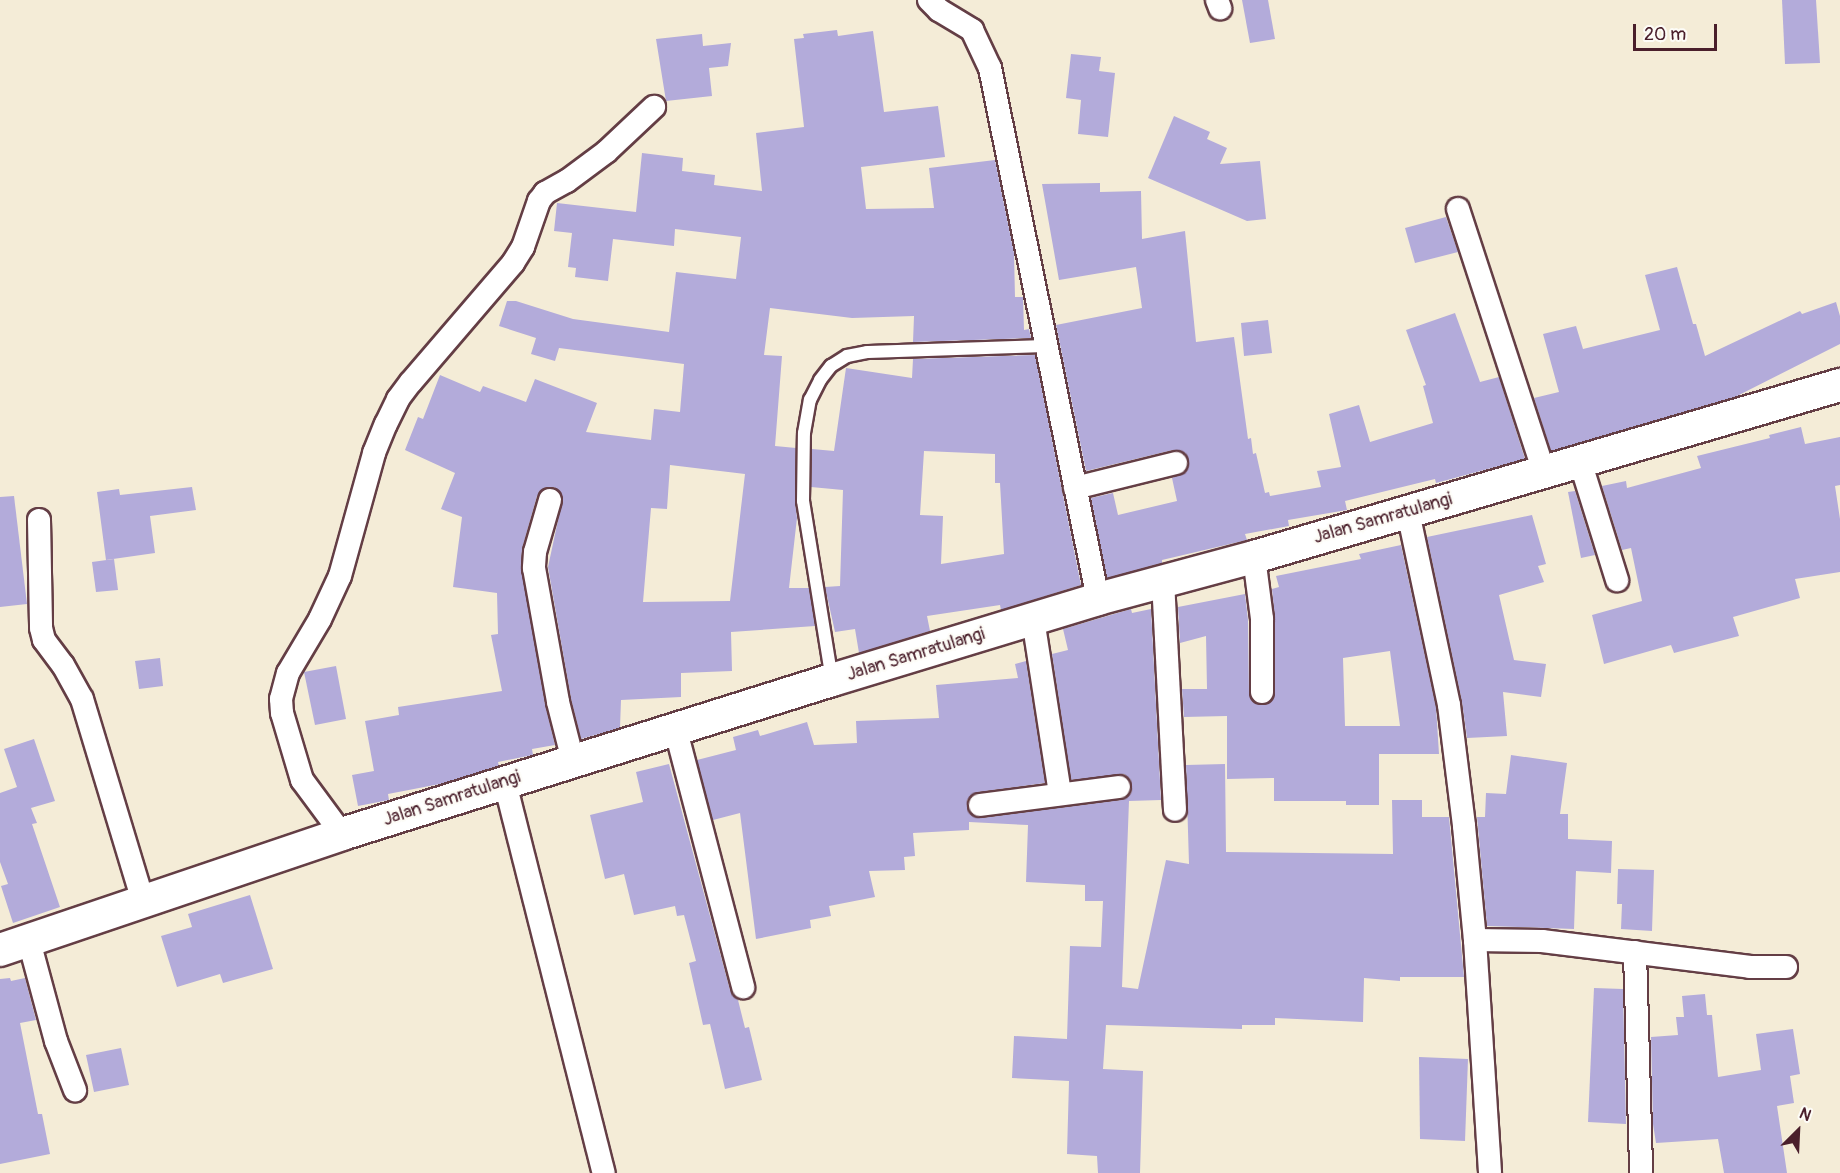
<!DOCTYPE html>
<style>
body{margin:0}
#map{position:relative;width:1840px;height:1173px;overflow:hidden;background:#f4ecd7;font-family:Pangolin,sans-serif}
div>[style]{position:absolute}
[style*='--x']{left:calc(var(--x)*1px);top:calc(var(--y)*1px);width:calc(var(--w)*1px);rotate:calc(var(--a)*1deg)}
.building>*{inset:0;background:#b3abda}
.roads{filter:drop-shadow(2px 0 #643e45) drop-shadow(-2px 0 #643e45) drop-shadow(0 2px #643e45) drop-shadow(0 -2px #643e45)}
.lane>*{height:12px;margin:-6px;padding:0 6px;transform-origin:6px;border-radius:6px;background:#fff}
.street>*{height:22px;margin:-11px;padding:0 11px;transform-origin:11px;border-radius:11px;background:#fff}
.secondary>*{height:32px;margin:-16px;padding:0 16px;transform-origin:16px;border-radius:16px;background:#fff}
span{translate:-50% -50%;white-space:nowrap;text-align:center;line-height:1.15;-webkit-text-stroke:4.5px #fdfcf7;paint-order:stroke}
.street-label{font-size:18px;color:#4a1f2b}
.north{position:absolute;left:1768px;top:1101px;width:60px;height:60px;-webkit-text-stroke:4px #fdfcf7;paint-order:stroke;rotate:24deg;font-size:16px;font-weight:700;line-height:24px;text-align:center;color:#4a1f2b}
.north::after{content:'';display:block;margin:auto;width:21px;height:27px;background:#4a1f2b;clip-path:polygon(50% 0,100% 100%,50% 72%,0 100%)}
.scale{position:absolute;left:1633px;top:24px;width:84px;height:27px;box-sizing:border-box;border:3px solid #4a1f2b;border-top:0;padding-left:8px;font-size:18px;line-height:21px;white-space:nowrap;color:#4a1f2b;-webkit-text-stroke:4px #fdfcf7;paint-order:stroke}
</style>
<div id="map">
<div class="building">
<div style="clip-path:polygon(1242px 0,1268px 0,1275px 39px,1250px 43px)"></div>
<div style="clip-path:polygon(1782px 0,1816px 0,1820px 63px,1785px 64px)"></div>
<div style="clip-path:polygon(evenodd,837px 30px,838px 36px,873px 31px,884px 112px,938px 106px,945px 157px,861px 167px,866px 209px,934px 208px,929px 168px,995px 160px,1014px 253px,1015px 297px,1023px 297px,1024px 330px,1029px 329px,1031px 338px,913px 342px,914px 316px,852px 318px,770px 308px,764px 355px,782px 356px,775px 446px,796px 448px,795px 501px,797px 518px,789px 588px,809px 588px,815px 626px,731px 632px,732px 671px,681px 673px,681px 697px,621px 700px,620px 728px,581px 739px,571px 699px,548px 567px,563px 497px,554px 487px,546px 487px,537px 496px,522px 549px,521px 567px,545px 704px,555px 745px,532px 749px,533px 755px,498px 762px,499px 766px,445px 783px,388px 794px,389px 800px,358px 806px,352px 775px,374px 771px,365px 721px,399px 715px,398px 707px,502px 691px,491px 635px,498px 634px,497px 593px,453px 587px,462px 517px,441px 509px,455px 473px,405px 450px,418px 417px,423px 419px,440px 375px,480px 392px,483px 386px,526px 402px,535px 379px,597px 403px,586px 432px,651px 440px,654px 409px,680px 412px,684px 364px,559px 348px,555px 361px,531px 354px,536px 338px,499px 326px,507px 301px,516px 301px,573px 319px,669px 332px,676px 272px,736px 279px,741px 237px,675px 229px,674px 246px,613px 239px,608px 281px,575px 277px,576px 268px,568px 267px,572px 233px,554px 231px,557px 203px,636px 212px,642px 153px,683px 158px,682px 171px,715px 175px,714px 185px,762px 191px,756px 133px,804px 127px,794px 39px,804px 38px,803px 34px,837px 30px,670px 465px,745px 474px,730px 601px,643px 602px,651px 508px,667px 509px,670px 465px)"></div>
<div style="clip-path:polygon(702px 34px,703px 46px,731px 43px,728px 66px,709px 68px,712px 96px,666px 101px,656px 39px)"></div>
<div style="clip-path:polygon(1071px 54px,1101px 57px,1099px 71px,1115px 73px,1108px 137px,1078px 134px,1081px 100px,1066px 98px)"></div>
<div style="clip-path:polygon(1174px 116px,1210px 132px,1207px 139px,1227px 148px,1220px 164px,1260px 161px,1266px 219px,1247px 221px,1148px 178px)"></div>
<div style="clip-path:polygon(1100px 183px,1100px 192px,1141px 191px,1142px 239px,1185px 231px,1196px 342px,1234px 337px,1248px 439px,1251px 438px,1253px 454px,1256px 453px,1265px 493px,1269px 492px,1270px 496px,1321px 487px,1317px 471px,1341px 467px,1329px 414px,1359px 405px,1370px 442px,1433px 423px,1423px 386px,1426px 385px,1406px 330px,1455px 313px,1480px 382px,1499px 377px,1525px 459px,1436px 483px,1435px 479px,1345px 501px,1347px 510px,1288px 520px,1289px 526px,1245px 534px,1247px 540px,1162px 560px,1162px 563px,1107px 578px,1091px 498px,1113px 493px,1118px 515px,1177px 501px,1172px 478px,1186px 472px,1189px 460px,1185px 453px,1173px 450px,1086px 471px,1056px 325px,1142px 308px,1136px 267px,1059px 280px,1042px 184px)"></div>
<div style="clip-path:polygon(1446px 217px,1458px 252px,1415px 263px,1405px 228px)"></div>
<div style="clip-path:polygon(1677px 267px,1693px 324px,1696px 324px,1705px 356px,1800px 311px,1802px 314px,1836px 302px,1840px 316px,1840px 344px,1733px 398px,1551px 451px,1534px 398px,1559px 392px,1543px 334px,1576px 326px,1583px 349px,1660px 330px,1645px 275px)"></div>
<div style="clip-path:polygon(1268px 320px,1272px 353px,1244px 356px,1241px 323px)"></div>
<div style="clip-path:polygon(evenodd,1035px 355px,1081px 585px,1001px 610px,1000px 605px,927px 616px,930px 631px,859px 653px,855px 629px,835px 632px,825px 587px,840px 586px,843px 490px,811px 487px,812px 449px,834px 451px,846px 368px,912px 378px,913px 359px,1035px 355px,924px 451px,995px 454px,995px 483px,1000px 483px,1004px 554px,941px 564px,943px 516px,920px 515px,924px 451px)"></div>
<div style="clip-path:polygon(1801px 427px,1805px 444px,1840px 437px,1840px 485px,1835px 486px,1840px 519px,1840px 572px,1795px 579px,1800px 598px,1733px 617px,1739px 636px,1674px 653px,1671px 645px,1604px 664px,1592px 615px,1642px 601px,1631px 548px,1622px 550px,1602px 486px,1626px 481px,1627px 488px,1701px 468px,1697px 456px,1770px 438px,1769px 435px)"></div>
<div style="clip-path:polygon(192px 487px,196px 510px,150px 516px,155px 553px,106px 560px,97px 492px,119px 489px,120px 495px)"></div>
<div style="clip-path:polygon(1575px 491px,1595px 555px,1581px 558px,1568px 492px)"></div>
<div style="clip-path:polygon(14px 496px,27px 604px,0 607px,0 497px)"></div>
<div style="clip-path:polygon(1532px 515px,1546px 564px,1538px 566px,1544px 582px,1499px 595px,1514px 660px,1546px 664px,1541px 697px,1503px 692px,1507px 736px,1467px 738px,1462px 702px,1427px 537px)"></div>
<div style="clip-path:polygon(evenodd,1401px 545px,1436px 707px,1439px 754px,1379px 754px,1379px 805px,1346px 805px,1346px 801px,1274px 801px,1274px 778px,1227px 779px,1227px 716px,1184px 717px,1182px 689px,1207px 689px,1206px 636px,1180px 643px,1178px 607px,1245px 594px,1248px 620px,1249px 693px,1255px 703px,1268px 704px,1275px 692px,1275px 619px,1272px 589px,1279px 587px,1276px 576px,1361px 559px,1359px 554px,1401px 545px,1390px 651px,1400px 726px,1345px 726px,1343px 658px,1390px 651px)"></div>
<div style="clip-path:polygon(114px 559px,118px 590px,96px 592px,92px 562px)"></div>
<div style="clip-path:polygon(1131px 609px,1132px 613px,1151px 609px,1161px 800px,1129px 801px,1122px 987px,1138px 989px,1166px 860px,1189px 864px,1186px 765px,1225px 764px,1226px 852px,1393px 854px,1392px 800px,1422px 800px,1422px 817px,1449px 817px,1464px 977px,1400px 977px,1400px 981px,1364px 978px,1363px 1022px,1275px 1018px,1275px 1025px,1242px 1025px,1242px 1029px,1106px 1025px,1103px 1069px,1143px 1071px,1140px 1173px,1098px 1173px,1097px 1156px,1067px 1154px,1069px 1081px,1012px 1078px,1014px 1036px,1067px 1039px,1070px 946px,1101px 947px,1103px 901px,1085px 901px,1085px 885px,1026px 882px,1028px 825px,969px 822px,969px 830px,913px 833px,915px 856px,904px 857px,905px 870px,869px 871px,875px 897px,829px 906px,831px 916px,810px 920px,811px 928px,756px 939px,740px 813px,713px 820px,697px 760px,736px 750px,733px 737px,758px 730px,760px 736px,807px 722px,814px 745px,857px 743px,856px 721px,939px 718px,936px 685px,1018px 678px,1015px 664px,1026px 661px,1045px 783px,978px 792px,967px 800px,969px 813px,982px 818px,1121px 800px,1131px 793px,1132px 786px,1130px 779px,1124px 774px,1071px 780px,1052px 654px,1068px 650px,1063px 629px)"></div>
<div style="clip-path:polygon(160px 658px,163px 686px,139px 689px,135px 661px)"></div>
<div style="clip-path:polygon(336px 666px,346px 719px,315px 725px,304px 672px)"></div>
<div style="clip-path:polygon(34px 739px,55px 801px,31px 808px,37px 823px,32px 824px,60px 907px,13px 923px,1px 886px,8px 884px,0 862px,0 793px,17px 787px,4px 749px)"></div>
<div style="clip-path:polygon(1511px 755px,1567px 763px,1560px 814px,1568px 814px,1568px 839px,1612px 841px,1611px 873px,1576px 871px,1574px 929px,1487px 926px,1477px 817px,1485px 817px,1486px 793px,1506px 794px)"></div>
<div style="clip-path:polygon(669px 764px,730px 990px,738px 1000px,745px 1028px,749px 1027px,762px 1080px,725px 1089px,710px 1024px,703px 1025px,689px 963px,696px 961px,684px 915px,677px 916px,675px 906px,634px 915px,624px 874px,605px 879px,590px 815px,643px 802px,636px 772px)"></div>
<div style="clip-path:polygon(1618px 869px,1654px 870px,1652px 931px,1621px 929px,1622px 904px,1617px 904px)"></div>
<div style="clip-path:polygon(250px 895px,273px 969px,223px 983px,220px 974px,177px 987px,161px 936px,192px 927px,188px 914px)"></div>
<div style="clip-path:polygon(10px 978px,11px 981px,25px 978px,36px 1020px,20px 1023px,38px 1114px,42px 1114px,50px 1154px,0 1164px,0 979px)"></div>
<div style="clip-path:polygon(1594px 988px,1623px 989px,1626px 1124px,1588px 1122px)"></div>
<div style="clip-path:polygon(1705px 994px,1707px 1015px,1712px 1015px,1718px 1077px,1761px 1070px,1756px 1034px,1793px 1029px,1800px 1074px,1790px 1076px,1794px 1103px,1777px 1106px,1787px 1173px,1724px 1173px,1718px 1139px,1656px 1143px,1653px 1124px,1651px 1037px,1678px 1035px,1676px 1017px,1684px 1017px,1682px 996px)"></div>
<div style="clip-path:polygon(121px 1048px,129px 1085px,94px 1092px,86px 1055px)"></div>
<div style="clip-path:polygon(1419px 1057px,1468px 1059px,1465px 1141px,1420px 1139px)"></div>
</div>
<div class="roads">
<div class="lane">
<div style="--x:832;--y:680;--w:181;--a:-99.2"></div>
<div style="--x:803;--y:501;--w:68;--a:-89.2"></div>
<div style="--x:804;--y:433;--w:34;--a:-80"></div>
<div style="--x:810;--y:400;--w:22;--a:-63"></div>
<div style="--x:820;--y:380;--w:18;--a:-52"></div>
<div style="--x:831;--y:366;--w:19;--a:-32"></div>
<div style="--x:847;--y:356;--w:20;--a:-11"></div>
<div style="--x:867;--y:352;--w:179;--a:-1.9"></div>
</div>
<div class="street">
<div style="--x:929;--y:0;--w:14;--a:45"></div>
<div style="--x:939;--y:10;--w:39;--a:31"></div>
<div style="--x:972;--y:30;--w:42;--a:64.7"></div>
<div style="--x:990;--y:68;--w:542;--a:78.5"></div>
<div style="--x:1217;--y:0;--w:9;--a:69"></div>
<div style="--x:1458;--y:209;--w:277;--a:71.9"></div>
<div style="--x:1580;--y:461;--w:125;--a:72.7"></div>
<div style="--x:1075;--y:488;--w:104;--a:-13.9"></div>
<div style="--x:550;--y:500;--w:54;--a:106.1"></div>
<div style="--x:535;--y:552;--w:16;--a:94"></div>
<div style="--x:534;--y:568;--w:136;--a:79.8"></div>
<div style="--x:558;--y:702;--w:61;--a:75.7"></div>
<div style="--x:1408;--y:512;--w:197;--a:78"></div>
<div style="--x:1449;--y:705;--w:122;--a:82.9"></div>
<div style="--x:1464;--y:826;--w:115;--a:84.5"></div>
<div style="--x:1475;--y:940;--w:233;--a:86.3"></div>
<div style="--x:39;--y:520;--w:108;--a:88.9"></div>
<div style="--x:41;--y:628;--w:12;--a:76"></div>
<div style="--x:44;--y:640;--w:31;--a:53"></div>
<div style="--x:63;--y:665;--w:39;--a:61"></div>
<div style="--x:82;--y:699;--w:211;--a:73.2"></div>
<div style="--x:1254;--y:557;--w:63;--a:82.6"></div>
<div style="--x:1262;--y:619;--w:73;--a:90"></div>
<div style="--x:1163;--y:581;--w:229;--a:87"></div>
<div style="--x:1033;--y:619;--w:177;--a:81.2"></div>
<div style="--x:676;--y:731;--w:265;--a:75.3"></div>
<div style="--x:505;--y:783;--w:402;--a:75.8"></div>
<div style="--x:980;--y:805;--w:140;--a:-7.4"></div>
<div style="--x:342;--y:834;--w:67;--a:-126.5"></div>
<div style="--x:302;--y:780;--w:70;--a:-106.6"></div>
<div style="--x:282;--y:713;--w:14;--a:-94"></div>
<div style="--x:281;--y:699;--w:27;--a:-75"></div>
<div style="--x:288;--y:673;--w:63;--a:-59.3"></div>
<div style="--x:320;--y:619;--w:47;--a:-65.1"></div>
<div style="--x:340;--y:576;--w:128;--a:-74.5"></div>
<div style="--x:374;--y:453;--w:31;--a:-68"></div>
<div style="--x:386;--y:424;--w:28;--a:-64"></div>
<div style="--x:398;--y:399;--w:21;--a:-53"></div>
<div style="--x:411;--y:382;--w:157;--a:-49.4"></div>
<div style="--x:513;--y:263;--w:19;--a:-58"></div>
<div style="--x:523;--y:247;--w:49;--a:-70.8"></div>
<div style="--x:539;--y:201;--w:10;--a:-53"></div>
<div style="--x:545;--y:193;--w:25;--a:-29"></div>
<div style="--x:567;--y:181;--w:49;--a:-36.6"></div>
<div style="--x:606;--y:152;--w:66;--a:-43.2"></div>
<div style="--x:1475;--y:940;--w:67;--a:0.9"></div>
<div style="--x:1542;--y:941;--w:210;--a:7.1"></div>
<div style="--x:1750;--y:967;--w:36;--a:0"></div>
<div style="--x:29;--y:941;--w:104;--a:74.9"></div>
<div style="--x:56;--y:1041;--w:53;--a:68.8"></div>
<div style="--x:1635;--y:952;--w:221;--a:88.4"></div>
</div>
<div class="secondary">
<div style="--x:0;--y:950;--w:361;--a:-18.7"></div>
<div style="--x:342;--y:834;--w:514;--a:-17.45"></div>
<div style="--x:832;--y:680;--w:278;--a:-16.9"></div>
<div style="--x:1098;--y:599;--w:162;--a:-15.1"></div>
<div style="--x:1254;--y:557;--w:611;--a:-16.36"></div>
</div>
</div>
<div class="street-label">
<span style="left:1383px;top:519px;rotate:-16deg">Jalan Samratulangi</span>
<span style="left:916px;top:655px;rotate:-17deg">Jalan Samratulangi</span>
<span style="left:452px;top:799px;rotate:-18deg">Jalan Samratulangi</span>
</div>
<div class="north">N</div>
<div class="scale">20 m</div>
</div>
